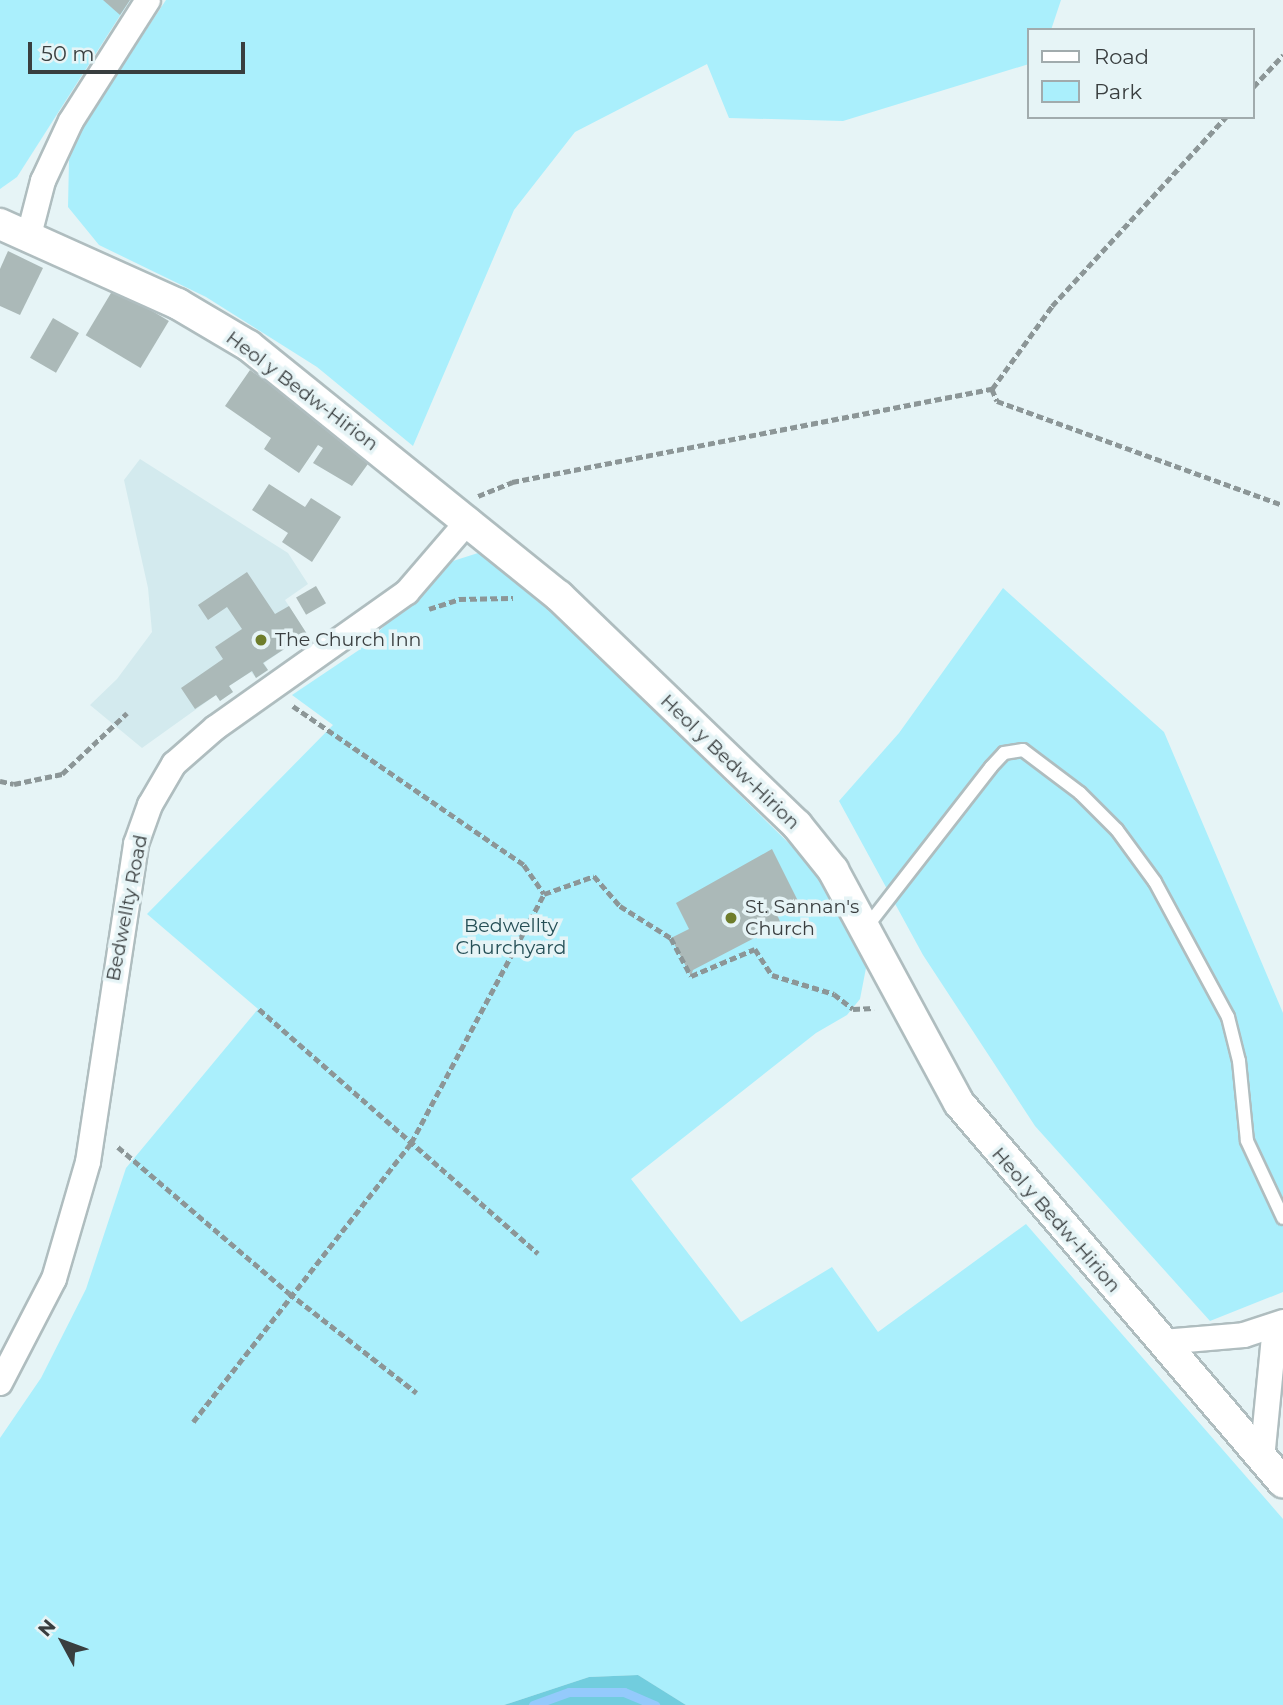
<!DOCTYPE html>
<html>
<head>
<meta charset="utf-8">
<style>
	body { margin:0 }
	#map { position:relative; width:1283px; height:1705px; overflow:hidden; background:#e6f4f6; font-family:Montserrat,sans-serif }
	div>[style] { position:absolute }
	.built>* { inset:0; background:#d3eaee }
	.green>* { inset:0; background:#aaeffc }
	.forest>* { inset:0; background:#71cdde }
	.stream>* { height:9px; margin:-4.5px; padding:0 4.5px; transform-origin:4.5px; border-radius:4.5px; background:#94cafc }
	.building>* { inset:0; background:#abb9b8; transform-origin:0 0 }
	.path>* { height:4.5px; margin-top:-2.25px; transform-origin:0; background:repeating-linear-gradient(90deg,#8c9697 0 7px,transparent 0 10.5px) }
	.roads { filter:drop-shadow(2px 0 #afbdbf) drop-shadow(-2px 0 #afbdbf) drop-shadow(0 2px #afbdbf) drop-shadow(0 -2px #afbdbf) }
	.service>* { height:12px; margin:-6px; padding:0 6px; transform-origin:6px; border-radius:6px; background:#fff }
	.minor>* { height:24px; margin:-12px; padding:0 12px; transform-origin:12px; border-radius:12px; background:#fff }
	.tertiary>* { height:30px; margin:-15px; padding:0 15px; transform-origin:15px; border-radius:15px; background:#fff }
	.dots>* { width:19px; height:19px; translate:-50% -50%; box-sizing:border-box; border:4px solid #e6f4f6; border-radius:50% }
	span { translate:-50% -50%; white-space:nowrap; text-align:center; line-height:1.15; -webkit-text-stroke:7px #e6f4f6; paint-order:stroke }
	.street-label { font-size:19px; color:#393e3f }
	.poi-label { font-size:19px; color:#393e3f }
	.left { translate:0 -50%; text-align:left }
	.park-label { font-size:19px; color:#254f56 }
	.legend { position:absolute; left:1027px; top:28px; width:228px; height:91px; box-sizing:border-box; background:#e6f4f6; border:2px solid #a1abad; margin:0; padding:9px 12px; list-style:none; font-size:21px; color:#393e3f }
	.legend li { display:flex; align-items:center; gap:14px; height:35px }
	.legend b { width:35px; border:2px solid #a1abad }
	.north { position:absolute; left:28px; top:1607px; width:70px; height:70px; -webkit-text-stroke:5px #e6f4f6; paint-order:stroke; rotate:311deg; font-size:19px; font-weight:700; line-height:28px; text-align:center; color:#393e3f }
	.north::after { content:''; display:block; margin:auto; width:24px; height:32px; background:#393e3f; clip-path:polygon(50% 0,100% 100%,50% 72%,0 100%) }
	.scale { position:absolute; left:28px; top:42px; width:217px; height:32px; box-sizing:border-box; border:4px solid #393e3f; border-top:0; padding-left:9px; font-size:21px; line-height:24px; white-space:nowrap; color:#393e3f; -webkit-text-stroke:5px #e6f4f6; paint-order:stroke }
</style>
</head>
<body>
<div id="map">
	<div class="built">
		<div style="clip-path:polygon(140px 459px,288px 553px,308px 584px,285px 600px,307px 634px,264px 663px,268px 670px,256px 678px,251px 672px,229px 686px,233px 692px,220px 701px,216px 695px,142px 748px,90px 705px,117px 679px,152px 632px,148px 588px,124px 480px)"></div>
	</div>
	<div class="green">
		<div style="clip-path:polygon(0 0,130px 0,17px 177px,0 189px)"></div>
		<div style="clip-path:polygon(166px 0,1061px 0,1051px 30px,1029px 30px,1029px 64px,843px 121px,729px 118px,707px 64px,575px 132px,514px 210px,413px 446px,317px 367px,206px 297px,99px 245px,68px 207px,69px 160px,80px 130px)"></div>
		<div style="clip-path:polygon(478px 553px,496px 558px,559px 612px,560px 619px,806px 860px,851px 926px,866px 968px,860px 999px,847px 1015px,816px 1033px,631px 1179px,741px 1322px,832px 1267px,878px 1332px,1026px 1224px,1283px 1519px,1283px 1705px,686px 1705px,638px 1675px,589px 1677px,504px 1705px,0 1705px,0 1438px,41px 1378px,86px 1289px,126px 1168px,258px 1009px,147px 914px,333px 725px,292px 695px,359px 650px,453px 561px)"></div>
		<div style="clip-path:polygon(1003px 588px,1164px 732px,1283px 1013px,1283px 1292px,1210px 1321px,1035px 1126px,923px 955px,839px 801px,899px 733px)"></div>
	</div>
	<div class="forest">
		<div style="clip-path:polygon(638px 1675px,686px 1705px,504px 1705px,589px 1677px)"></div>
	</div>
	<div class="stream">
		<div style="left:533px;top:1705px;width:38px;rotate:-20deg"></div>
		<div style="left:569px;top:1692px;width:55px"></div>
		<div style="left:624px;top:1692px;width:34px;rotate:23deg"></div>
	</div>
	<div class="building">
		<div style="clip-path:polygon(103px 0,130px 0,120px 15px)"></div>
		<div style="clip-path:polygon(8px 251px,43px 268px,20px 315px,0 306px,0 269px)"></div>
		<div style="left:114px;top:288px;width:64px;height:55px;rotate:31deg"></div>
		<div style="left:53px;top:318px;width:30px;height:46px;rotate:30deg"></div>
		<div style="clip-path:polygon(250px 370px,373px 457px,352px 486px,313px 463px,323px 448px,318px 445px,299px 473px,264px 449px,271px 438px,225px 406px)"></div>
		<div style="clip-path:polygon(269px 484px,305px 507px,311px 498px,341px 517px,312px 562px,282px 542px,288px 533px,252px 510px)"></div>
		<div style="clip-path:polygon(247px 572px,275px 614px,289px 606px,307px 634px,263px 663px,268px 670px,256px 678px,252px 671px,229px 686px,233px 692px,220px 701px,216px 695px,195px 709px,181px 688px,223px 659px,215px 647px,242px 629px,227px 607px,208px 620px,198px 605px)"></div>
		<div style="left:316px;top:586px;width:20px;height:23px;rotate:60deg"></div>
		<div style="clip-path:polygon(772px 849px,798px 901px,776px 912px,781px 924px,693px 970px,691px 976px,671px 938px,689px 929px,676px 903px)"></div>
	</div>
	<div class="path">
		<div style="left:1253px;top:87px;width:44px;rotate:-46.8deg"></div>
		<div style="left:992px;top:389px;width:13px;rotate:67deg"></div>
		<div style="left:997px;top:401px;width:304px;rotate:20deg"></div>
		<div style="left:478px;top:496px;width:37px;rotate:-22deg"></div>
		<div style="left:512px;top:482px;width:489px;rotate:-11deg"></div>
		<div style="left:992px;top:389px;width:102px;rotate:-54.1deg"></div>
		<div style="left:1052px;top:306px;width:257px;rotate:-47.4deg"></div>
		<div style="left:429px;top:609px;width:32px;rotate:-18deg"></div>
		<div style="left:459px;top:599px;width:54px;rotate:-1.1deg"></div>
		<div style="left:293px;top:706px;width:280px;rotate:34.5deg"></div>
		<div style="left:524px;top:865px;width:35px;rotate:55deg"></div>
		<div style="left:544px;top:894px;width:53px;rotate:-19.8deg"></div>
		<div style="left:594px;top:876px;width:40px;rotate:49deg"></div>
		<div style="left:620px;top:906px;width:60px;rotate:32.1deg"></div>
		<div style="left:671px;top:938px;width:43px;rotate:62.2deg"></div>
		<div style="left:691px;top:976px;width:69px;rotate:-22.9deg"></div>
		<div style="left:755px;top:949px;width:31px;rotate:57deg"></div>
		<div style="left:772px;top:975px;width:65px;rotate:17deg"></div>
		<div style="left:834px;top:994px;width:24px;rotate:38deg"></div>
		<div style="left:853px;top:1009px;width:21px;rotate:-3deg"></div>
		<div style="left:0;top:781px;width:14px;rotate:12deg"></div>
		<div style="left:14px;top:784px;width:49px;rotate:-11.8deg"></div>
		<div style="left:62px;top:774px;width:89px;rotate:-43.2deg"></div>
		<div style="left:259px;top:1009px;width:371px;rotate:41.2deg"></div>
		<div style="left:118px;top:1147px;width:225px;rotate:40.5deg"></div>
		<div style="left:289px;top:1293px;width:162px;rotate:38deg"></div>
		<div style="left:193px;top:1422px;width:354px;rotate:-52deg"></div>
		<div style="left:411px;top:1143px;width:282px;rotate:-61.9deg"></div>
	</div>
	<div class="roads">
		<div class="service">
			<div style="left:865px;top:929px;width:205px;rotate:-52.1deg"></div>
			<div style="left:991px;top:767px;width:19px;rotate:-47deg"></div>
			<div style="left:1004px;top:753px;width:19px;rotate:-9deg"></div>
			<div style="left:1023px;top:750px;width:71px;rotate:37deg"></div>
			<div style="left:1080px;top:793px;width:52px;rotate:45deg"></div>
			<div style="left:1117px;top:830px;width:64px;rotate:53.8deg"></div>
			<div style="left:1155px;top:882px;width:153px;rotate:61.6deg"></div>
			<div style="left:1228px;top:1017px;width:45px;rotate:76deg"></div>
			<div style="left:1239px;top:1061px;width:80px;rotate:84.3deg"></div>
			<div style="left:1247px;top:1141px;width:85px;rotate:64.9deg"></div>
		</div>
		<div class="minor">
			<div style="left:29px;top:235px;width:56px;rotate:-75.5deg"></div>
			<div style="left:43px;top:181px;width:66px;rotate:-65deg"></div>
			<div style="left:71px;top:121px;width:143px;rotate:-57.5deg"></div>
			<div style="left:1163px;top:1342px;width:81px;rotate:-4.9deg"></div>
			<div style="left:1244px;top:1335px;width:41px;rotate:-18.4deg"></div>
			<div style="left:0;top:1383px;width:117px;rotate:-62.6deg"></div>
			<div style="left:54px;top:1279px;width:122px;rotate:-73.8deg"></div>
			<div style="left:88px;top:1162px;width:322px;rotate:-81.4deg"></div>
			<div style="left:136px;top:844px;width:41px;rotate:-70.3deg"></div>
			<div style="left:150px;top:805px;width:48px;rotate:-59.7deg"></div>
			<div style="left:174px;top:764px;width:55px;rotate:-41.3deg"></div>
			<div style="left:215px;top:728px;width:235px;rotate:-35.3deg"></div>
			<div style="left:407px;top:592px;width:95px;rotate:-49.3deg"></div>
			<div style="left:1262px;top:1459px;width:133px;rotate:-84.4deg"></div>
		</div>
		<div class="tertiary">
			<div style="left:0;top:224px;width:195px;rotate:24.2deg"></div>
			<div style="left:178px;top:304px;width:82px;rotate:30.6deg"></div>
			<div style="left:249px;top:346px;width:398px;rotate:38.9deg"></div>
			<div style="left:559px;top:596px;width:330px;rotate:43.9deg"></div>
			<div style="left:797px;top:825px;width:58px;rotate:51.3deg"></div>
			<div style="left:833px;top:870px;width:265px;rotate:61.6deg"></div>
			<div style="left:959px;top:1103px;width:499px;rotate:49.5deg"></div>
		</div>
	</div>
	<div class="dots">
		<div style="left:261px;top:640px;background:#6e7d2b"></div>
		<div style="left:731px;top:918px;background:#6e7d2b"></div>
	</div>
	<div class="street-label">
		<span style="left:302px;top:391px;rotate:37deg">Heol y Bedw-Hirion</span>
		<span style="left:730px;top:762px;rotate:44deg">Heol y Bedw-Hirion</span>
		<span style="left:127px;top:908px;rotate:-79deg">Bedwellty Road</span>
		<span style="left:1056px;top:1220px;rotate:49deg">Heol y Bedw-Hirion</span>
	</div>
	<div class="poi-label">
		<span class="left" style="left:275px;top:640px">The Church Inn</span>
		<span class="left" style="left:745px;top:918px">St. Sannan's<br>Church</span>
	</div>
	<div class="park-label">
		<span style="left:511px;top:937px">Bedwellty<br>Churchyard</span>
	</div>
	<ul class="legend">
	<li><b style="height:9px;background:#fff"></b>Road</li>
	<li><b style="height:19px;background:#aaeffc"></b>Park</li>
	</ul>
	<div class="north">N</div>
	<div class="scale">50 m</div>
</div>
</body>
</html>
